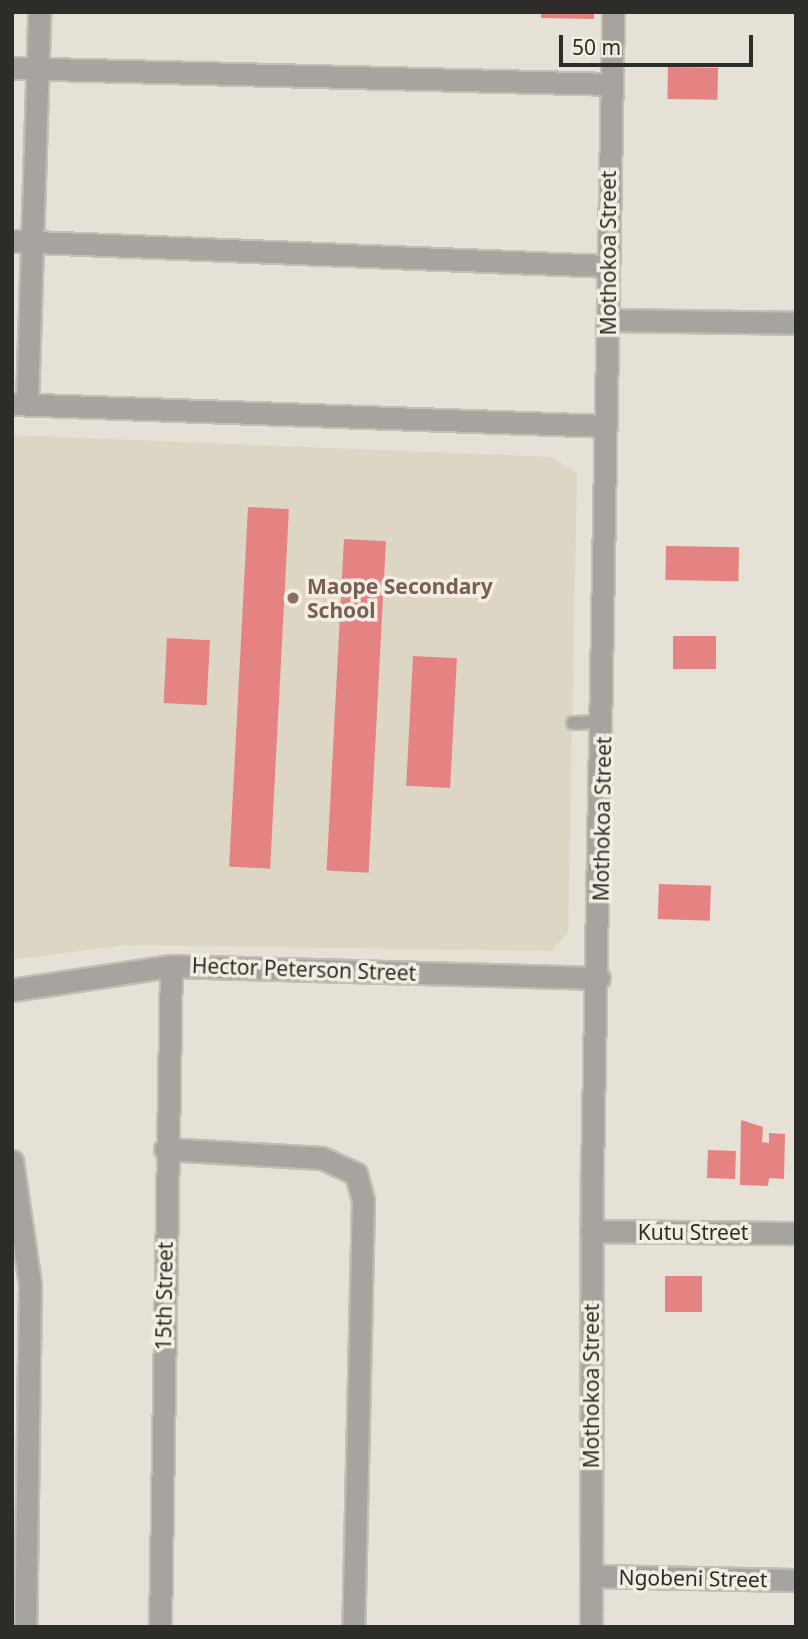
<!DOCTYPE html>
<html>
<head>
<meta charset="utf-8">
<style>
	body { margin:0 }
	#map { position:relative; width:808px; height:1639px; overflow:hidden; background:#e5e1d6; font-family:"Noto Sans",sans-serif }
	div>[style] { position:absolute }
	.built>* { inset:0; background:#ddd6c4 }
	.building>* { inset:0; background:#e58282; transform-origin:0 0 }
	.roads { filter:drop-shadow(2px 0 #c0bdb3) drop-shadow(-2px 0 #c0bdb3) drop-shadow(0 2px #c0bdb3) drop-shadow(0 -2px #c0bdb3) }
	.lane>* { height:12px; margin:-6px; padding:0 6px; transform-origin:6px; border-radius:6px; background:#a7a39f }
	.street>* { height:21px; margin:-10.5px; padding:0 10.5px; transform-origin:10.5px; border-radius:10.5px; background:#a7a39f }
	.dots>* { width:19px; height:19px; translate:-50% -50%; box-sizing:border-box; border:4px solid #f2eee3; border-radius:50% }
	span { translate:-50% -50%; white-space:nowrap; text-align:center; line-height:1.15; -webkit-text-stroke:7px #f2eee3; paint-order:stroke }
	.street-label { font-size:21px; color:#2e2c28 }
	.education-label { font-size:21px; color:#785e54; font-weight:700 }
	.left { translate:0 -50%; text-align:left }
	.frame { position:absolute; inset:0; border:14px solid #2e2c28; pointer-events:none }
	.scale { position:absolute; left:559px; top:35px; width:194px; height:32px; box-sizing:border-box; border:4px solid #2e2c28; border-top:0; padding-left:9px; font-size:21px; line-height:24px; white-space:nowrap; color:#2e2c28; -webkit-text-stroke:5px #f2eee3; paint-order:stroke }
</style>
</head>
<body>
<div id="map">
	<div class="built">
		<div style="clip-path:polygon(12px 435px,551px 457px,577px 473px,568px 933px,551px 951px,125px 945px,12px 960px)"></div>
	</div>
	<div class="building">
		<div style="clip-path:polygon(541px 12px,594px 12px,594px 19px,541px 18px)"></div>
		<div style="left:668px;top:67px;width:50px;height:32px;rotate:1deg"></div>
		<div style="left:248px;top:507px;width:41px;height:360px;rotate:3deg"></div>
		<div style="left:344px;top:539px;width:42px;height:332px;rotate:3deg"></div>
		<div style="left:666px;top:546px;width:73px;height:34px;rotate:1deg"></div>
		<div style="left:673px;top:636px;width:43px;height:33px"></div>
		<div style="left:167px;top:638px;width:43px;height:65px;rotate:3deg"></div>
		<div style="left:413px;top:656px;width:44px;height:130px;rotate:3deg"></div>
		<div style="left:659px;top:884px;width:52px;height:35px;rotate:2deg"></div>
		<div style="clip-path:polygon(741px 1120px,763px 1127px,762px 1142px,769px 1143px,769px 1133px,785px 1134px,784px 1179px,769px 1178px,768px 1186px,740px 1185px)"></div>
		<div style="left:708px;top:1150px;width:28px;height:28px;rotate:2deg"></div>
		<div style="left:665px;top:1276px;width:37px;height:36px"></div>
	</div>
	<div class="roads">
		<div class="lane">
			<div style="left:573px;top:723px;width:30px;rotate:-2deg"></div>
		</div>
		<div class="street">
			<div style="left:12px;top:68px;width:598px;rotate:1.53deg"></div>
			<div style="left:12px;top:241px;width:595px;rotate:2.41deg"></div>
			<div style="left:608px;top:320px;width:188px;rotate:0.9deg"></div>
			<div style="left:12px;top:404px;width:594px;rotate:2.12deg"></div>
			<div style="left:27px;top:404px;width:392px;rotate:-88.2deg"></div>
			<div style="left:12px;top:990px;width:161px;rotate:-8.6deg"></div>
			<div style="left:171px;top:966px;width:428px;rotate:1.6deg"></div>
			<div style="left:165px;top:1149px;width:157px;rotate:3.3deg"></div>
			<div style="left:322px;top:1158px;width:38px;rotate:25deg"></div>
			<div style="left:356px;top:1174px;width:27px;rotate:75deg"></div>
			<div style="left:363px;top:1200px;width:427px;rotate:91.3deg"></div>
			<div style="left:12px;top:1161px;width:125px;rotate:81.7deg"></div>
			<div style="left:30px;top:1285px;width:342px;rotate:90.8deg"></div>
			<div style="left:591px;top:1231px;width:205px;rotate:0.6deg"></div>
			<div style="left:591px;top:1576px;width:205px;rotate:1.1deg"></div>
			<div style="left:160px;top:1627px;width:661px;rotate:-89.05deg"></div>
			<div style="left:591px;top:1627px;width:453px;rotate:-89.9deg"></div>
			<div style="left:592px;top:1174px;width:1162px;rotate:-88.96deg"></div>
		</div>
	</div>
	<div class="dots">
		<div style="left:293px;top:598px;background:#8d6e63"></div>
	</div>
	<div class="street-label">
		<span style="left:608px;top:253px;rotate:-90deg">Mothokoa Street</span>
		<span style="left:602px;top:819px;rotate:-89deg">Mothokoa Street</span>
		<span style="left:304px;top:969px;rotate:2deg">Hector Peterson Street</span>
		<span style="left:693px;top:1232px">Kutu Street</span>
		<span style="left:164px;top:1296px;rotate:-89deg">15th Street</span>
		<span style="left:591px;top:1386px;rotate:-90deg">Mothokoa Street</span>
		<span style="left:693px;top:1578px;rotate:1deg">Ngobeni Street</span>
	</div>
	<div class="education-label">
		<span class="left" style="left:307px;top:598px">Maope Secondary<br>School</span>
	</div>
	<div class="frame"></div>
	<div class="scale">50 m</div>
</div>
</body>
</html>
